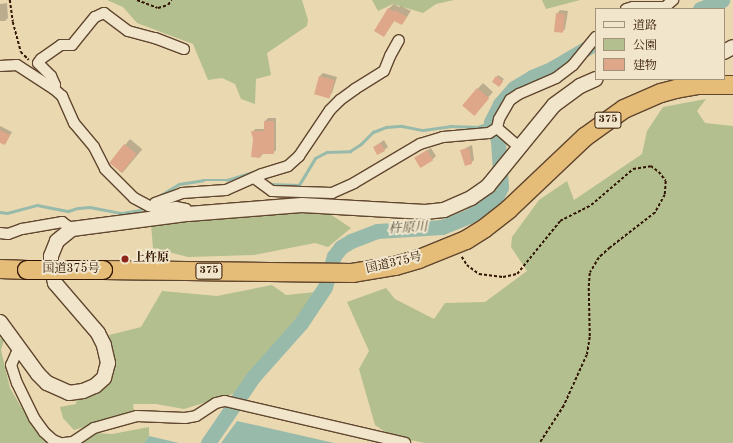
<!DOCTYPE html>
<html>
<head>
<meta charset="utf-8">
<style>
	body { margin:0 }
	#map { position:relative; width:733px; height:443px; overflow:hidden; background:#ead8b1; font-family:"Old Standard TT","Noto Serif JP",serif }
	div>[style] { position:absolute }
	.green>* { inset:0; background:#b3bf8e }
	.water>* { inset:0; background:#98baaa }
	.shadow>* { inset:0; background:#0003; transform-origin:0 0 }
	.stream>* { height:2.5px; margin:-1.25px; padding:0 1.25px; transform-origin:1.25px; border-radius:1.25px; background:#98baaa }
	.river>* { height:15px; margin:-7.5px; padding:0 7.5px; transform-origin:7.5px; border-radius:7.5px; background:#98baaa }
	.building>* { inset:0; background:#dfa78a; transform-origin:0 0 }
	.path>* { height:1.5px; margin-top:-0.75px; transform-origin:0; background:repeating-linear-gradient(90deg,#321502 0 3px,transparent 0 5px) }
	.roads { filter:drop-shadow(1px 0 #60462e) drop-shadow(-1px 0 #60462e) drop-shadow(0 1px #60462e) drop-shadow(0 -1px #60462e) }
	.street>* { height:10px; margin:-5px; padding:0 5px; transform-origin:5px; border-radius:5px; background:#f1e6cc }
	.secondary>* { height:14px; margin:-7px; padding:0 7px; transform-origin:7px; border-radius:7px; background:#f1e6cc }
	.highway>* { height:18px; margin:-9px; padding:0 9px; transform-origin:9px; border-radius:9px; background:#e5bc78 }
	.bridges { filter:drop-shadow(1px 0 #321502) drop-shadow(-1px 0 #321502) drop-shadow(0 1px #321502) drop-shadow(0 -1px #321502) }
	.highway-bridge>* { height:18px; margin:-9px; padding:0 9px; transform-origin:9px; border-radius:9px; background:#e5bc78 }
	.dots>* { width:11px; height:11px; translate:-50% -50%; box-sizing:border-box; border:2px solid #f1e6cc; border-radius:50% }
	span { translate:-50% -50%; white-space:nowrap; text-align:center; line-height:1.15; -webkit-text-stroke:4px #f1e6cc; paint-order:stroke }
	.shield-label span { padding:1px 3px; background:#f1e6cc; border:1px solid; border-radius:3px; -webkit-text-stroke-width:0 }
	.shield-label { font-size:11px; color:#321502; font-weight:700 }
	.poi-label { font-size:12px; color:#321502; font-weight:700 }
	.left { translate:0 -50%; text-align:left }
	.street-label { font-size:12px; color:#321502 }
	.water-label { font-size:13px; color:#564f3d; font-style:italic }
	.legend { position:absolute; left:595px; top:8px; width:130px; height:72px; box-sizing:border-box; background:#f1e6cc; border:1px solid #a5927b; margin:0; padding:5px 7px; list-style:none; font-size:12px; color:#321502 }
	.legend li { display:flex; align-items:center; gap:8px; height:20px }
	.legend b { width:20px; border:1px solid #a5927b }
</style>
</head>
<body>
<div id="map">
	<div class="green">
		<div style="clip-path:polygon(107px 0,302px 0,308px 20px,307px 26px,267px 53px,271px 75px,256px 79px,255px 104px,241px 99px,235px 84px,222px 78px,208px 80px,193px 44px,137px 23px,123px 7px)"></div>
		<div style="clip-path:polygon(372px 0,454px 0,436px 4px,423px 13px,393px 4px,378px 11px)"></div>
		<div style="clip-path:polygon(542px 0,580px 0,546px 9px)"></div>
		<div style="clip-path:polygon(706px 99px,697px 111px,705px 123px,733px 126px,733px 443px,425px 443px,391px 436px,375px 425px,359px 369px,369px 351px,347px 302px,386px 288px,395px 299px,434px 319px,445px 303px,485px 302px,527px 271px,511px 247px,512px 237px,539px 200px,567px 181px,574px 200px,642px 154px,647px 131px,663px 107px)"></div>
		<div style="clip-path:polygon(324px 210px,351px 228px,328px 247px,315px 243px,254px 255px,188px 257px,153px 248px,151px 224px)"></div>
		<div style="clip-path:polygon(272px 285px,286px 295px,316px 292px,294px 322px,236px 393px,184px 409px,156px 404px,133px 404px,134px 412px,74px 430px,63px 418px,60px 407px,76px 404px,77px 396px,102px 386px,114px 368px,114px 352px,109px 335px,141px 327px,162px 291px,217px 296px)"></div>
		<div style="clip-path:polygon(0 338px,4px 340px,1px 350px,10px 388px,27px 417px,50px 443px,0 443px)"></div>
		<div style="clip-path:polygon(149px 427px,149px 436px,144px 443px,82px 443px,96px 433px,112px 434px)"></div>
	</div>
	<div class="water">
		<div style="clip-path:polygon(237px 421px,334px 443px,221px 443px)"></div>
		<div style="clip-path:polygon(149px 436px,179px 443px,144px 443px)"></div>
	</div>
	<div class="shadow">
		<div style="clip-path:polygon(7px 3px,8px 18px,5px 21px,0 21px,0 4px)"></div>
		<div style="clip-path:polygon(394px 4px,399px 7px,401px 6px,411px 11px,402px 24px,395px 20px,384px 35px,388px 9px)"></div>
		<div style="clip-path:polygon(560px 10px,568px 11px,565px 29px,562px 32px,555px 31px,557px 14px)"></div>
		<div style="clip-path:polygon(323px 73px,337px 77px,332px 93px,329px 96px,320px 76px)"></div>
		<div style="clip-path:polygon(498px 75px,504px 79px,500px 84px,497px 77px)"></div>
		<div style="clip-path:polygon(483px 83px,493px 92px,478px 109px,463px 105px)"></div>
		<div style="clip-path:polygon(268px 118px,276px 118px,276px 150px,273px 153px,263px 154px,260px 157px,253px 132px,255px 129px,265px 129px,265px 121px)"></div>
		<div style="clip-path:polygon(0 126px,12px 132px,5px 144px,0 142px)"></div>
		<div style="left:130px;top:139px;width:16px;height:31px;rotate:40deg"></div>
		<div style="clip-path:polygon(384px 140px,388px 147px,384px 150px,374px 147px)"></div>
		<div style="clip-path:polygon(472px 145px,474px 160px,471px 163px,462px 150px)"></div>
		<div style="clip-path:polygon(431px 148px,436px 156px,433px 159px,415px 158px)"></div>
	</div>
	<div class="stream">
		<div style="left:268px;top:184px;width:31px;rotate:2deg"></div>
		<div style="left:299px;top:185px;width:31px;rotate:-59deg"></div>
		<div style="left:315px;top:158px;width:13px;rotate:-27deg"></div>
		<div style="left:327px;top:152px;width:23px;rotate:-2deg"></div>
		<div style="left:350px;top:151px;width:13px;rotate:-32deg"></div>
		<div style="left:361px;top:144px;width:17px;rotate:-45deg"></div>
		<div style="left:373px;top:132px;width:14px;rotate:-21deg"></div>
		<div style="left:386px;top:127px;width:16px;rotate:-4deg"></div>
		<div style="left:402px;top:126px;width:21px;rotate:11deg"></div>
		<div style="left:423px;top:130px;width:27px;rotate:-8deg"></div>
		<div style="left:450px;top:126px;width:28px;rotate:2deg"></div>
		<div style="left:478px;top:127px;width:14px;rotate:-21deg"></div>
		<div style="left:149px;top:202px;width:35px;rotate:-31deg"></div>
		<div style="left:179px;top:184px;width:24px;rotate:-9deg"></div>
		<div style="left:203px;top:180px;width:24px"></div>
		<div style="left:227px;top:180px;width:27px;rotate:-17deg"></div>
		<div style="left:253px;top:172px;width:4px;rotate:34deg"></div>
		<div style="left:0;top:212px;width:7px;rotate:8deg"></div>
		<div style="left:7px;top:213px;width:31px;rotate:-15deg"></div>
		<div style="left:37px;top:205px;width:32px;rotate:11deg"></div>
		<div style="left:68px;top:211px;width:10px;rotate:-17deg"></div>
		<div style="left:78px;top:208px;width:12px;rotate:-5deg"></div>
		<div style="left:90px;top:207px;width:33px;rotate:11deg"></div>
		<div style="left:122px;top:213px;width:18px;rotate:-9deg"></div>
		<div style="left:140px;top:210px;width:5px;rotate:-37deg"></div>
	</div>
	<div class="river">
		<div style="left:700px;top:9px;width:24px;rotate:-22deg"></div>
		<div style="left:208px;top:443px;width:80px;rotate:-55.7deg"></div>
		<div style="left:253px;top:377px;width:72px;rotate:-48.4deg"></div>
		<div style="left:301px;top:323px;width:43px;rotate:-56.3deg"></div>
		<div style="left:325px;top:287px;width:32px;rotate:-74deg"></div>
		<div style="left:334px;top:256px;width:11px;rotate:-52deg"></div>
		<div style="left:341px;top:247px;width:12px;rotate:-31deg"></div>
		<div style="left:351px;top:241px;width:28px;rotate:-21deg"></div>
		<div style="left:377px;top:231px;width:65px;rotate:-3.5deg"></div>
		<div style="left:442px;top:227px;width:31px;rotate:-22deg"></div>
		<div style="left:471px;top:215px;width:29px;rotate:-34deg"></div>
		<div style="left:495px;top:199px;width:13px;rotate:-63deg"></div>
		<div style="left:501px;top:187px;width:47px;rotate:-93.7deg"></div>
		<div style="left:498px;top:140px;width:19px;rotate:-111deg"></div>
		<div style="left:491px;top:122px;width:20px;rotate:-63deg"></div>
		<div style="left:500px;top:104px;width:21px;rotate:-49deg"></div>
		<div style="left:514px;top:88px;width:21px;rotate:-31deg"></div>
		<div style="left:532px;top:77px;width:21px;rotate:-23deg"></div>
		<div style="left:551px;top:69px;width:48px;rotate:-30.3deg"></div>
	</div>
	<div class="building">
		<div style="clip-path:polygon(388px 8px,394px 12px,395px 10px,407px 17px,402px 25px,394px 21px,384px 37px,374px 31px)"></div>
		<div style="left:556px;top:13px;width:9px;height:19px;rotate:6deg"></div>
		<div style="left:319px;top:76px;width:16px;height:19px;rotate:15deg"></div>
		<div style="left:496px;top:76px;width:9px;height:7px;rotate:36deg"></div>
		<div style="left:477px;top:88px;width:16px;height:23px;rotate:40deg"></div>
		<div style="clip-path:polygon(264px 121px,274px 121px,274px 154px,261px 154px,260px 158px,251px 157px,253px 139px,251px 131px,264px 131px)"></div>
		<div style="clip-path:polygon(0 130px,10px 135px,5px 145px,0 143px)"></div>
		<div style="left:381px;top:143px;width:9px;height:9px;rotate:63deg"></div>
		<div style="left:124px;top:144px;width:16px;height:24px;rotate:38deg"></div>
		<div style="clip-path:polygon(469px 148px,472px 164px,465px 166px,460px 150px)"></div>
		<div style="left:427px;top:150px;width:12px;height:15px;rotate:59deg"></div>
	</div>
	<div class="path">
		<div style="left:10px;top:0;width:22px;rotate:82deg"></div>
		<div style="left:13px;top:22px;width:31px;rotate:75deg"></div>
		<div style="left:21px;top:52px;width:11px;rotate:45deg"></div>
		<div style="left:137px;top:0;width:22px;rotate:21deg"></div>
		<div style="left:158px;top:8px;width:10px;rotate:-17deg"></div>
		<div style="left:168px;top:5px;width:6px;rotate:-59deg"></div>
		<div style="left:462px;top:257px;width:9px;rotate:58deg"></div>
		<div style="left:467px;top:265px;width:15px;rotate:37deg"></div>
		<div style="left:479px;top:274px;width:24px;rotate:7deg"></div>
		<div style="left:503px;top:277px;width:14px;rotate:-12deg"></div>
		<div style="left:517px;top:274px;width:68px;rotate:-50.9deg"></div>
		<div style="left:560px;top:221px;width:35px;rotate:-27deg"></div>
		<div style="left:591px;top:205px;width:55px;rotate:-40.6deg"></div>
		<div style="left:633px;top:169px;width:18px;rotate:-9deg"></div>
		<div style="left:651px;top:166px;width:10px;rotate:37deg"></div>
		<div style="left:659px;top:172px;width:11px;rotate:52deg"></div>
		<div style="left:666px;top:181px;width:14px;rotate:94deg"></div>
		<div style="left:665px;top:195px;width:21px;rotate:119deg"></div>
		<div style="left:655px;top:213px;width:57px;rotate:142.1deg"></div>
		<div style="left:610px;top:248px;width:15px;rotate:138deg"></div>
		<div style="left:599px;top:258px;width:17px;rotate:121deg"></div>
		<div style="left:590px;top:273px;width:15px;rotate:94deg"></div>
		<div style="left:589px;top:288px;width:49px;rotate:88.8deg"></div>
		<div style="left:590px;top:337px;width:18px;rotate:99deg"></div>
		<div style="left:587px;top:355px;width:56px;rotate:114.3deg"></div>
		<div style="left:564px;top:406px;width:44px;rotate:123deg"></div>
	</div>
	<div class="roads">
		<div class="street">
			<div style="left:626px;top:9px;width:7px;rotate:-16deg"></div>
			<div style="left:633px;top:7px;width:32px"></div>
			<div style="left:665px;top:7px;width:11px;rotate:-41deg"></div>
			<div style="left:0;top:66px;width:17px;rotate:-3deg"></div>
			<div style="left:17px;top:65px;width:44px;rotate:33deg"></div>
			<div style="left:54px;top:89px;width:11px;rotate:41deg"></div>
			<div style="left:62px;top:96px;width:30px;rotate:66deg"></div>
			<div style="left:74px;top:123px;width:31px;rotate:50deg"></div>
			<div style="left:94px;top:147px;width:25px;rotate:63deg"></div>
			<div style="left:105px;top:169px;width:41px;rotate:45deg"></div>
			<div style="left:134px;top:198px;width:17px;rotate:28deg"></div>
			<div style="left:149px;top:206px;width:10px;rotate:17deg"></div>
			<div style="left:159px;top:209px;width:17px;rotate:-7deg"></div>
			<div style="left:176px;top:207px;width:10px;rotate:11deg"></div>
			<div style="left:186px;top:209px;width:5px;rotate:68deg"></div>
			<div style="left:54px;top:89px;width:4px;rotate:-76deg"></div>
			<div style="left:55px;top:85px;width:10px;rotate:-114deg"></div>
			<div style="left:51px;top:76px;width:18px;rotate:-135deg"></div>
			<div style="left:38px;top:63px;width:5px;rotate:-53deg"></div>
			<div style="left:41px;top:59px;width:24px;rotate:-35deg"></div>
			<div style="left:61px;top:45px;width:11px"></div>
			<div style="left:72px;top:45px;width:36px;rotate:-51deg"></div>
			<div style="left:95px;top:17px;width:10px;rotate:-24deg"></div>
			<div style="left:104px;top:13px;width:30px;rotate:37deg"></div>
			<div style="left:128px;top:31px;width:28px;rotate:15deg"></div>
			<div style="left:155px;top:38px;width:31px;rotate:21deg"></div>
			<div style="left:519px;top:147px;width:29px;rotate:-139deg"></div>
			<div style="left:497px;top:128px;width:9px;rotate:-77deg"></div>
			<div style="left:499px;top:119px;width:22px;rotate:-60deg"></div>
			<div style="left:510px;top:100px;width:11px;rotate:-34deg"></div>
			<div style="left:519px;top:94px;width:40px;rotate:-23.4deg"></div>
			<div style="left:556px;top:78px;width:21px;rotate:-37deg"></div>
			<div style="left:573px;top:65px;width:36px;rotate:-51deg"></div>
			<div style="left:254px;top:178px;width:22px;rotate:36deg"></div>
			<div style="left:272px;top:191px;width:60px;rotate:1.9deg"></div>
			<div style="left:332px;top:193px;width:24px;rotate:-24deg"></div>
			<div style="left:354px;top:183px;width:77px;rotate:-30.6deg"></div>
			<div style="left:420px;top:144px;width:24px;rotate:-17deg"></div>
			<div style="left:443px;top:137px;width:46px;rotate:-5deg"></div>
			<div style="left:489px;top:133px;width:9px;rotate:-32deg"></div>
			<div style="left:153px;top:207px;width:4px;rotate:-63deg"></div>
			<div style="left:155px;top:203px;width:29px;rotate:-20deg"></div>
			<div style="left:182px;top:193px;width:44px;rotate:-3.9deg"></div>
			<div style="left:226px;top:190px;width:39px;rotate:-24deg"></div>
			<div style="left:262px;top:174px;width:27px;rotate:-17deg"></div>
			<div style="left:288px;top:166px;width:15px;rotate:-42deg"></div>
			<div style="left:299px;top:156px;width:55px;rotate:-56deg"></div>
			<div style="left:330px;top:110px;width:14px;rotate:-45deg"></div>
			<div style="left:340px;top:100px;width:19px;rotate:-36deg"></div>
			<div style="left:355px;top:89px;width:34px;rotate:-32deg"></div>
			<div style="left:384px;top:71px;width:16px;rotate:-68deg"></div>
			<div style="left:390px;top:56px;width:18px;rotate:-61deg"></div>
			<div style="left:0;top:233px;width:8px;rotate:7deg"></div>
			<div style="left:8px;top:234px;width:15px;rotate:-20deg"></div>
			<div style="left:22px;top:229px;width:41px;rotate:-9.9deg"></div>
			<div style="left:62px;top:222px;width:12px;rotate:35deg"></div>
			<div style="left:21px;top:350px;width:6px;rotate:141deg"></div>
			<div style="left:16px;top:354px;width:12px;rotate:114deg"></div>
			<div style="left:11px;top:365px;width:19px;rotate:72deg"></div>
			<div style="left:17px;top:383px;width:39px;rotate:64deg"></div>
			<div style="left:34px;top:418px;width:17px;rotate:54deg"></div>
			<div style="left:44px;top:432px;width:12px;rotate:42deg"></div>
			<div style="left:53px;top:440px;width:8px;rotate:23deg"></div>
			<div style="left:64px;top:443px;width:9px;rotate:-6deg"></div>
			<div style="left:73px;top:442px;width:25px;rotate:-34deg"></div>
			<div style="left:94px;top:428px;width:45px;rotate:-15.6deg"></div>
			<div style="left:137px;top:416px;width:48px;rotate:2.4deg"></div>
			<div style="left:185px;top:418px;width:11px;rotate:-10deg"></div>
			<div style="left:196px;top:416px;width:24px;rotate:-33deg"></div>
			<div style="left:216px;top:403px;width:9px;rotate:-13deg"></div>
			<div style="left:225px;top:401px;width:185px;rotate:13.1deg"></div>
		</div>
		<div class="secondary">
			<div style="left:724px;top:52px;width:10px;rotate:-29deg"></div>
			<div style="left:0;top:322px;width:64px;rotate:53.8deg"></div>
			<div style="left:38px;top:374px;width:13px;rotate:45deg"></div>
			<div style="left:47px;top:383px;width:24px;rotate:24deg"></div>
			<div style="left:69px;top:393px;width:14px;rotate:-8deg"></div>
			<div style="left:83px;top:391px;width:13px;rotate:-23deg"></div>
			<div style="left:95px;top:386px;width:12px;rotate:-42deg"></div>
			<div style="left:104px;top:378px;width:8px;rotate:-76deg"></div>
			<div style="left:106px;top:370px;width:7px;rotate:-74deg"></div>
			<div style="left:108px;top:363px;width:18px;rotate:-103deg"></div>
			<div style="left:104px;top:345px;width:13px;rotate:-117deg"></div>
			<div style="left:98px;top:333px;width:66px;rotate:-130.7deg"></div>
			<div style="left:55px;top:283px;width:17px;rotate:-103deg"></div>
			<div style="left:51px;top:266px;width:10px;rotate:-90deg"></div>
			<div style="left:51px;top:256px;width:16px;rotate:-68deg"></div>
			<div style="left:57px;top:241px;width:19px;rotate:-39deg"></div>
			<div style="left:72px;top:229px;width:117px;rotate:-7.4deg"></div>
			<div style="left:188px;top:214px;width:114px;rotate:-4.5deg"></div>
			<div style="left:302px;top:205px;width:123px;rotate:3.3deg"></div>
			<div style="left:425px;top:212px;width:19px;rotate:-6deg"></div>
			<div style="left:444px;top:210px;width:30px;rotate:-24deg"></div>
			<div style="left:471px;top:198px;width:21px;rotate:-35deg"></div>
			<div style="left:488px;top:186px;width:104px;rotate:-50.8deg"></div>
			<div style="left:554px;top:105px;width:32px;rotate:-36deg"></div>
			<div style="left:580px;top:86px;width:17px;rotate:-24deg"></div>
		</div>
		<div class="highway">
			<div style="left:0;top:269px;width:27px;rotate:2deg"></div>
			<div style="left:103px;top:270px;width:249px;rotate:0.7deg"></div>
			<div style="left:352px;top:273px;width:44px;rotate:-9.2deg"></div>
			<div style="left:395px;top:266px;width:25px;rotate:-16deg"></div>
			<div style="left:419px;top:259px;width:51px;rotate:-22deg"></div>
			<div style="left:466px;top:240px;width:22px;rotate:-32deg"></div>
			<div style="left:485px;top:228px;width:31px;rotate:-38deg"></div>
			<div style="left:509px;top:209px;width:105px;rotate:-43.5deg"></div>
			<div style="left:585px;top:137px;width:48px;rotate:-35.7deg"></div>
			<div style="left:624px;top:109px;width:40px;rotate:-23.4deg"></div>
			<div style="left:661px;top:93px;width:16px;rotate:-15deg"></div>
			<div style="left:676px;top:89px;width:23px;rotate:-10deg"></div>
			<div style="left:699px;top:85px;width:34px"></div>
		</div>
	</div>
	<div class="bridges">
		<div class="highway-bridge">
			<div style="left:27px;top:270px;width:76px"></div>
		</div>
	</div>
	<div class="dots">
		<div style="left:125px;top:259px;background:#8f2418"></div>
	</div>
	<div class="shield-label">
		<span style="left:608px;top:120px">375</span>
		<span style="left:209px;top:271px">375</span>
	</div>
	<div class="poi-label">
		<span class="left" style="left:133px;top:259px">上杵原</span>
	</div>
	<div class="street-label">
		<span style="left:394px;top:264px;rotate:-13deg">国道375号</span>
		<span style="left:71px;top:270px">国道375号</span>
	</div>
	<div class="water-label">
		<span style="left:408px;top:229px;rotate:-3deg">杵原川</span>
	</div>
	<ul class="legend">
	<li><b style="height:5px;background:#f1e6cc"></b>道路</li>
	<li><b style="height:11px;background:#b3bf8e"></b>公園</li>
	<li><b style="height:11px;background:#dfa78a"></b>建物</li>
	</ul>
</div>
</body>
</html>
